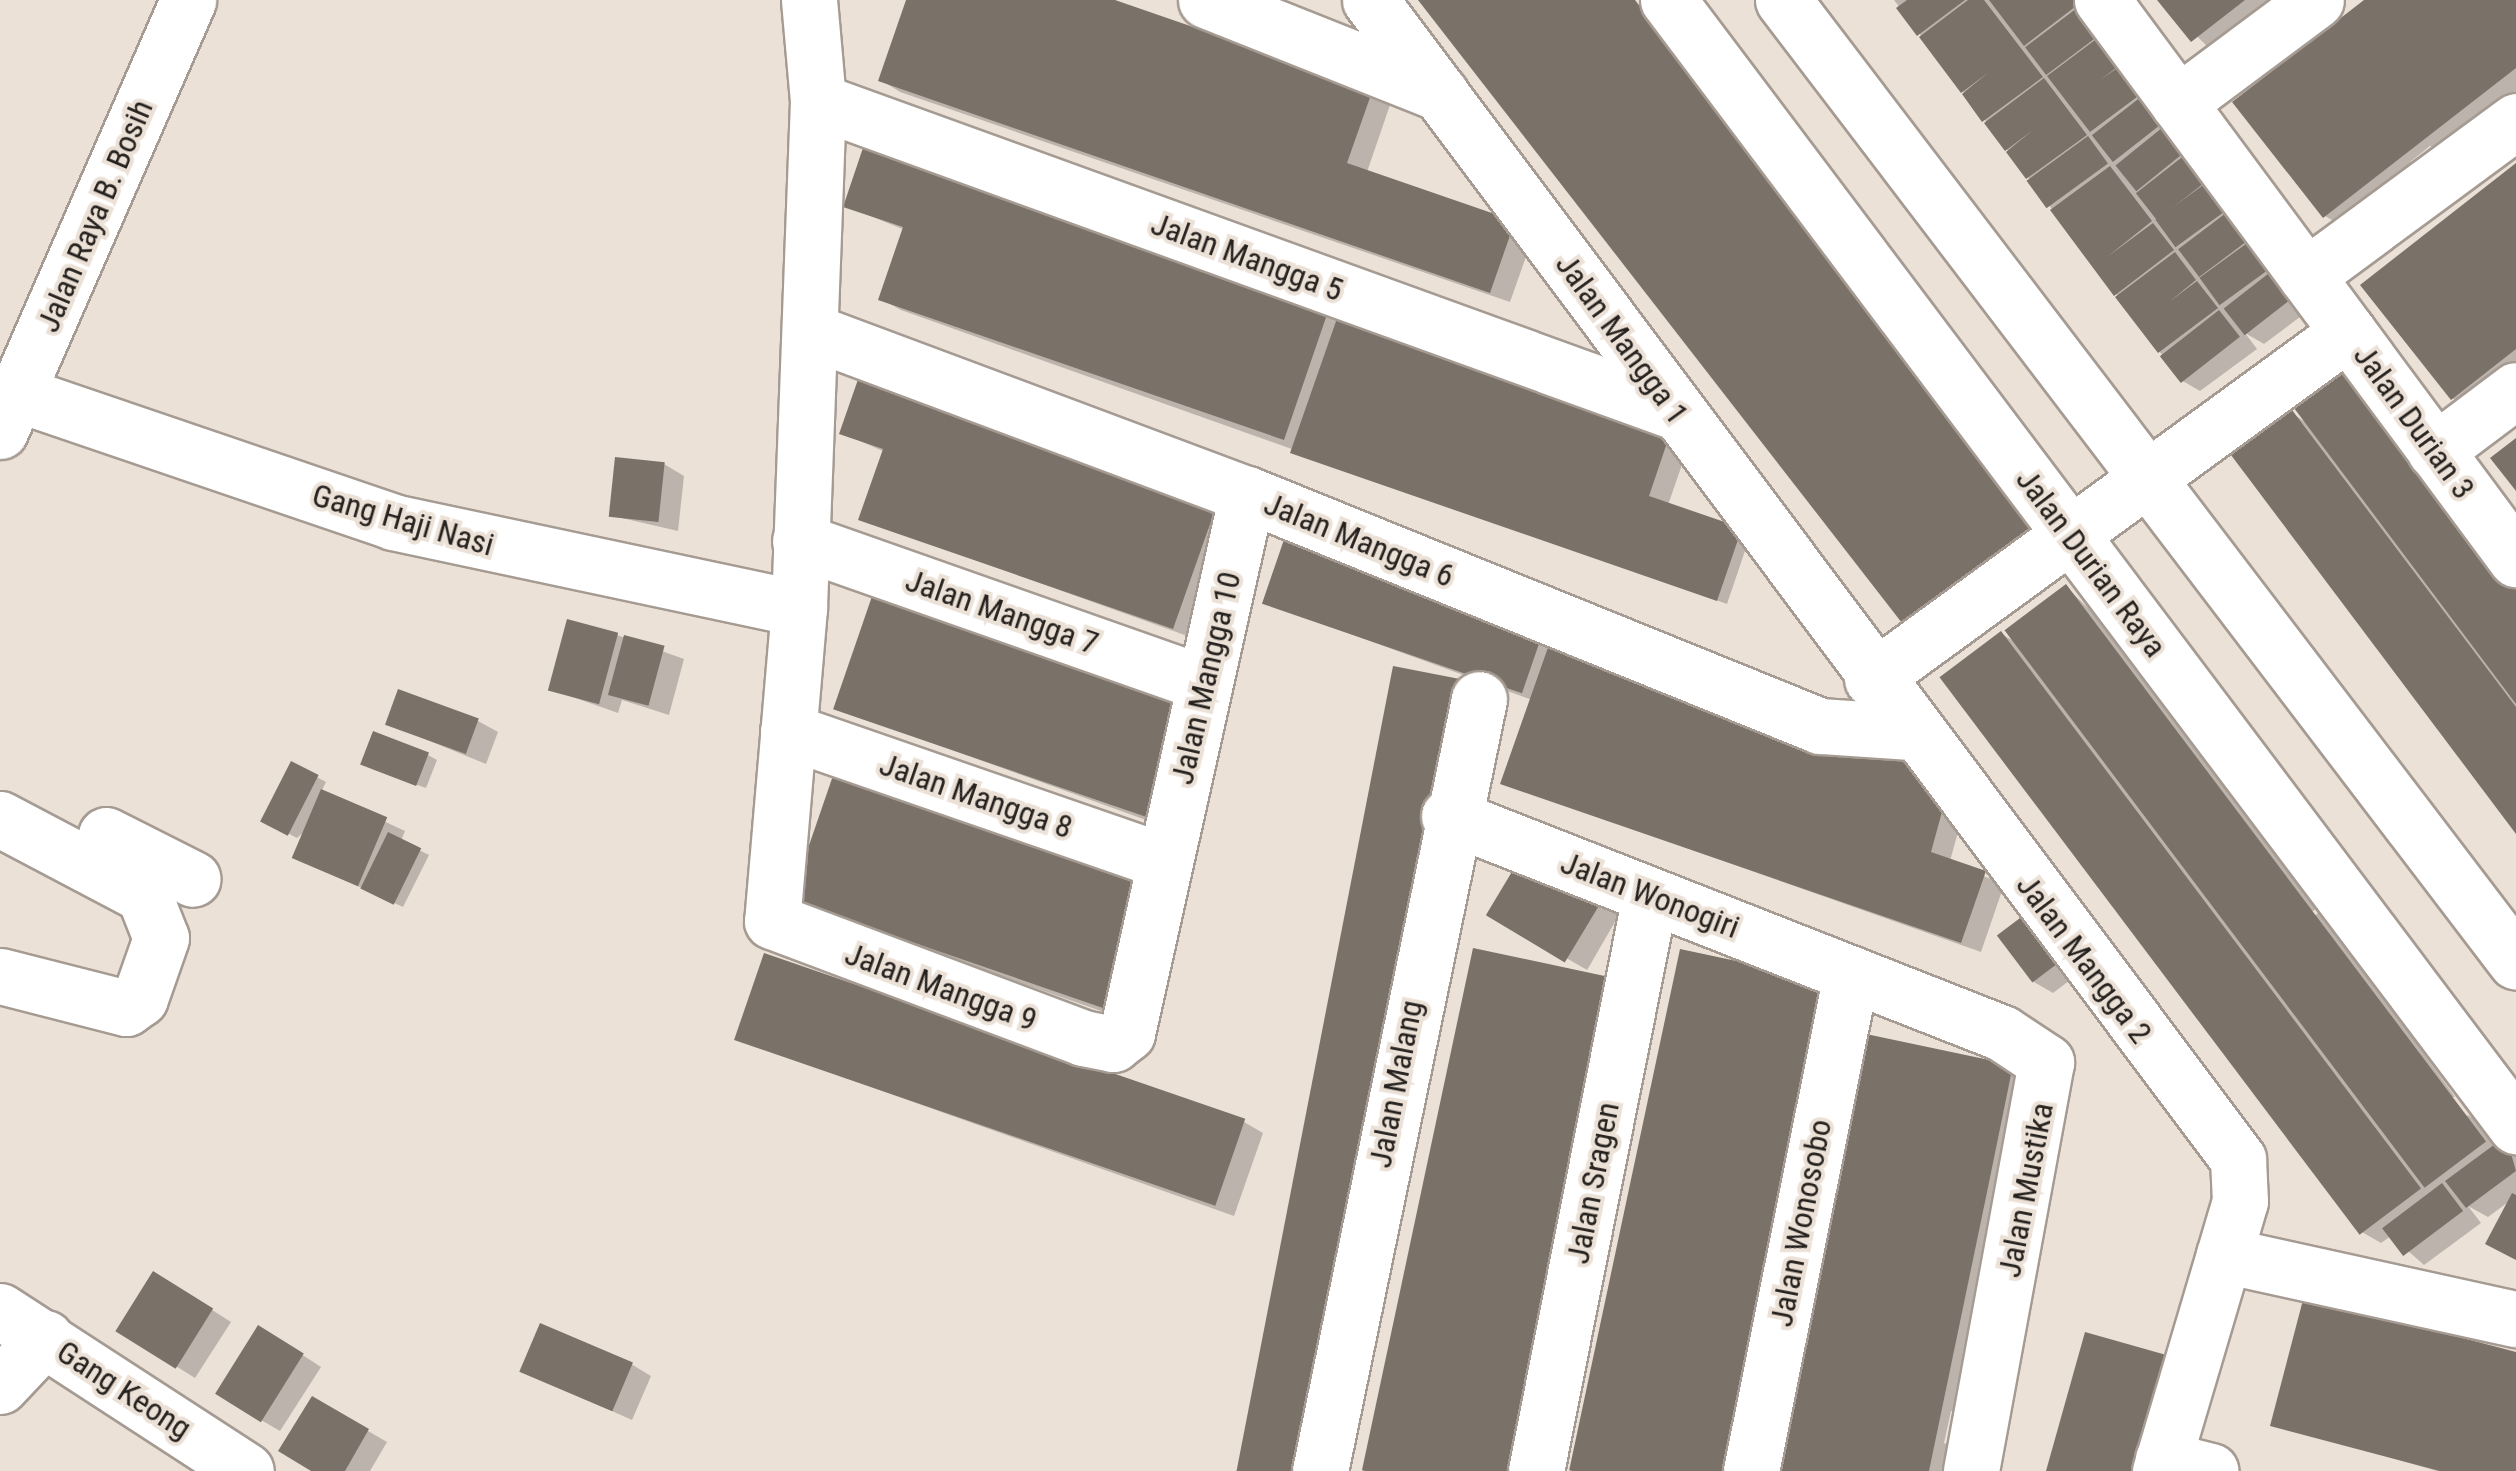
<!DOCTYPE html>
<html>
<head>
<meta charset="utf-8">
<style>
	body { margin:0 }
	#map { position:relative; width:2516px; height:1471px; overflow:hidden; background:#ece1d7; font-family:"Roboto Condensed",sans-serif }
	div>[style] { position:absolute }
	.shadow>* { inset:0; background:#0003; transform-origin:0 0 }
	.building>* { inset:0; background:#7a7168; transform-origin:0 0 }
	.roads { filter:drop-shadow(2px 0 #a59b92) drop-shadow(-2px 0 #a59b92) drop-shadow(0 2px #a59b92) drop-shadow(0 -2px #a59b92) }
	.minor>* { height:55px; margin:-27.5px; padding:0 27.5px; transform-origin:27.5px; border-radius:27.5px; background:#fff }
	.major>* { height:55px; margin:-27.5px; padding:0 27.5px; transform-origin:27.5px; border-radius:27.5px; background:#fff }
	span { translate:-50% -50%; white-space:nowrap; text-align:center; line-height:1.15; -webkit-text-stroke:8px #ece1d7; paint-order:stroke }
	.street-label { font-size:32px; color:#25211e }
</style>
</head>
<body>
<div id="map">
	<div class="shadow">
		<div style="clip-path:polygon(909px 0,1109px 0,1391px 102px,1367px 172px,1534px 234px,1510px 302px,900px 92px,881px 80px)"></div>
		<div style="clip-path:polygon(1894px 0,2093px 0,2321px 301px,2264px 344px,2245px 333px,2257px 349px,2200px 391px,2181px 380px)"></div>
		<div style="clip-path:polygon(2160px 0,2278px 0,2212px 51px)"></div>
		<div style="clip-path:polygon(2369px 0,2516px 0,2516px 93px,2441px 152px,2430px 146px,2410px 162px,2417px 171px,2344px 227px,2325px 216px)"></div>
		<div style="clip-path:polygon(870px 136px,1692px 436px,1668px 505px,1750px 536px,1727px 604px,901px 310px,881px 299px,905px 230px,846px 206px)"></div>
		<div style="clip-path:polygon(2516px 167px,2516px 375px,2472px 409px,2452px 398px)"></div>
		<div style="clip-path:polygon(2292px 413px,2516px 565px,2516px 830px)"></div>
		<div style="clip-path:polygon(842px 433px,1240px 506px,1193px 638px,861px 519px,885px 452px)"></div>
		<div style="clip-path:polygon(664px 464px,684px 476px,678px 531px,613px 516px)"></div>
		<div style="clip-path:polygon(1289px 531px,1966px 803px,1950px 861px,2004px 885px,1981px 952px,1503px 783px,1532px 700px,1265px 603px)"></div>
		<div style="clip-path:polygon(evenodd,2066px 587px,2104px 623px,2318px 907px,2257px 957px,2321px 911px,2468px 1115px,2516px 1145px,2516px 1258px,2511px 1200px,2488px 1217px,2468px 1206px,2481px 1223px,2424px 1265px,2391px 1236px,2381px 1243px,2362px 1232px,2001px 634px,2018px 643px,2066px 587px,2448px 1097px,2455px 1097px,2468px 1115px,2464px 1118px,2448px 1097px)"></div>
		<div style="clip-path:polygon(617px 635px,684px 659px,669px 715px,622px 700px,618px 713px,550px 689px)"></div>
		<div style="clip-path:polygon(1194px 684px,1168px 828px,836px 708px)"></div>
		<div style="clip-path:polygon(478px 721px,498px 732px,486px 764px,388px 724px)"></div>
		<div style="clip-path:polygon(428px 755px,437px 760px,426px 788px,372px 769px)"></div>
		<div style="clip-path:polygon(292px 764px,326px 782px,321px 792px,405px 831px,401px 841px,429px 855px,403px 907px,294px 857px,305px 831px,297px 838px,262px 820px)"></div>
		<div style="left:1526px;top:854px;width:111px;height:70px;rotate:30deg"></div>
		<div style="clip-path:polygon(1171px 887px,1124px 1019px,812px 910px)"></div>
		<div style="clip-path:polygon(2032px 912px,2086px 968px,2053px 993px,2034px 982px)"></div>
		<div style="clip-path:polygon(1868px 1037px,2021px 1073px,1962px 1413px,1951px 1411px,1944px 1443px,1955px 1449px,1950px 1471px,1778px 1471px)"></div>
		<div style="clip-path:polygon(736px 1039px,1244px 1122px,1263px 1133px,1234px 1216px)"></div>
		<div style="clip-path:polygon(173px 1285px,231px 1322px,195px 1378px,118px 1330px)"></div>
		<div style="clip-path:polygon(278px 1339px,321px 1367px,280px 1431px,261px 1420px)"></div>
		<div style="clip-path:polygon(2516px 1355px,2516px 1471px,2437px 1471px,2273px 1424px)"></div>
		<div style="clip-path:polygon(631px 1364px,651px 1376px,632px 1420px,522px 1371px)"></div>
		<div style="clip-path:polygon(313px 1399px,387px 1442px,370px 1471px,316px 1471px)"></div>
	</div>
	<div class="building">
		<div style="clip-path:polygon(906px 0,1115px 0,1373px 89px,1347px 163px,1515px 221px,1490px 293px,878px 81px)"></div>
		<div style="clip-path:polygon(1418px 0,1635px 0,2045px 527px,1909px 632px)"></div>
		<div style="clip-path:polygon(1907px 0,1965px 0,1917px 36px,1896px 8px)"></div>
		<div style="clip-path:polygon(1968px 0,1984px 0,2043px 77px,1982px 122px,1962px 94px,1989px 72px,1961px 93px,1919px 37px)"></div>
		<div style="clip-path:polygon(1989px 0,2084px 0,2024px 46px)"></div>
		<div style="clip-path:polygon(2157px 0,2245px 0,2191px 42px)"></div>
		<div style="clip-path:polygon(2364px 0,2516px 0,2516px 68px,2323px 218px,2232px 102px)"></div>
		<div style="left:2085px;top:2px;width:35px;height:75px;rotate:53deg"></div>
		<div style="clip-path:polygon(2107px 31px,2128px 59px,2100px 80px,2129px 60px,2149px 88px,2090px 132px,2047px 76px)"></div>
		<div style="clip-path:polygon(2044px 78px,2087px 135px,2026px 179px,2006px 152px,2033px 130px,2005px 151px,1984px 123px)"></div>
		<div style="left:2151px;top:89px;width:34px;height:75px;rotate:52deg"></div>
		<div style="left:2173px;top:119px;width:33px;height:74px;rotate:51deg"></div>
		<div style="clip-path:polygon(868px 133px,1334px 294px,1284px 440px,878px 300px,903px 227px,843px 207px)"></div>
		<div style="left:2088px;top:136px;width:34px;height:76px;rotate:54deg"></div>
		<div style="left:2195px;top:147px;width:34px;height:75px;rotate:52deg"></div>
		<div style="clip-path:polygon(2516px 163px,2516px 349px,2451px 400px,2360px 285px)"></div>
		<div style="clip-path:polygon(2110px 166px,2152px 221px,2107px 257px,2153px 223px,2174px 250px,2114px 296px,2050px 210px)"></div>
		<div style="left:2217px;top:175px;width:34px;height:76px;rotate:54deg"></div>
		<div style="left:2238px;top:204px;width:35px;height:75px;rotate:53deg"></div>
		<div style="left:2261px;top:233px;width:34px;height:76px;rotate:54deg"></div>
		<div style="clip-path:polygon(2175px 252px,2196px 280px,2169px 302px,2197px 281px,2218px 308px,2158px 353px,2115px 297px)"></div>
		<div style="left:2282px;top:263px;width:34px;height:74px;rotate:52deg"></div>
		<div style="clip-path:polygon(1341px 307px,1674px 422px,1649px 496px,1742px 528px,1717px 601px,1290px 453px)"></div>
		<div style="left:2219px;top:310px;width:34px;height:75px;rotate:52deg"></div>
		<div style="clip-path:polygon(2355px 362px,2516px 576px,2516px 704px,2294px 408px)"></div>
		<div style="clip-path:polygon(862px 368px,1221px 493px,1173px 629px,858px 520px,883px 449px,839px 434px)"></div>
		<div style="clip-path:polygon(2292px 410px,2516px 707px,2516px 834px,2231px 455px)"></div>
		<div style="clip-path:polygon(2516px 438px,2516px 491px,2490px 458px)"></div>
		<div style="left:615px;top:457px;width:50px;height:60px;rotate:6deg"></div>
		<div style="left:1288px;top:528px;width:275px;height:80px;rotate:19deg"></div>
		<div style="left:880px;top:573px;width:333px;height:144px;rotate:19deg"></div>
		<div style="left:2066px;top:584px;width:698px;height:77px;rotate:53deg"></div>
		<div style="left:567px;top:619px;width:53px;height:74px;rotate:15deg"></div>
		<div style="left:2001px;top:631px;width:698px;height:77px;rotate:53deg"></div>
		<div style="left:624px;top:635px;width:42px;height:62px;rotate:15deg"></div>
		<div style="clip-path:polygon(1551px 639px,1918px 765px,1948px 790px,1931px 852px,1986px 871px,1961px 943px,1500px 784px)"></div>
		<div style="left:1393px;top:666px;width:76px;height:822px;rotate:11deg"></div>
		<div style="left:398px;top:689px;width:86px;height:38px;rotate:20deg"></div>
		<div style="left:373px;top:731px;width:60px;height:36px;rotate:21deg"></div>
		<div style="left:291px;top:761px;width:31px;height:68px;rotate:27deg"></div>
		<div style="left:837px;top:764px;width:334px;height:144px;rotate:19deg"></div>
		<div style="left:321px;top:789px;width:72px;height:75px;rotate:23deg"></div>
		<div style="left:388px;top:832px;width:37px;height:63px;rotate:26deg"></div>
		<div style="left:1525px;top:850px;width:92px;height:76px;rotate:31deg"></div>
		<div style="left:2032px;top:909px;width:59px;height:44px;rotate:53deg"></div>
		<div style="left:1473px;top:948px;width:150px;height:534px;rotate:12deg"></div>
		<div style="left:1680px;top:949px;width:150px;height:533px;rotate:12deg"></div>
		<div style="left:764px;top:953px;width:509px;height:92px;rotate:19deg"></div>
		<div style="clip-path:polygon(1866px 1034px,2013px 1065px,1986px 1197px,1929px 1471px,1776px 1471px)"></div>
		<div style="clip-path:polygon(2506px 1136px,2516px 1171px,2466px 1208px,2445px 1181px)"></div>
		<div style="left:2442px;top:1183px;width:35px;height:75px;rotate:53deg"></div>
		<div style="clip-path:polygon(2512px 1193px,2516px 1195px,2516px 1260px,2485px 1244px)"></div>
		<div style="left:153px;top:1271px;width:71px;height:71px;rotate:32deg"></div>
		<div style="clip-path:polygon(2304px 1296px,2516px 1352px,2516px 1471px,2440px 1471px,2270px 1426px)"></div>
		<div style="left:540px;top:1323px;width:101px;height:53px;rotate:23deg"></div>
		<div style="left:258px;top:1325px;width:54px;height:81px;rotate:32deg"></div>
		<div style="clip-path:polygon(2085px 1332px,2184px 1360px,2152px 1471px,2046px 1471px)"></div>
		<div style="clip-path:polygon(312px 1396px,369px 1429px,345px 1471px,311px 1471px,278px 1451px)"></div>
	</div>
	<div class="roads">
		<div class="minor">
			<div style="left:809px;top:0;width:101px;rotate:84.9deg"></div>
			<div style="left:818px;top:101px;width:507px;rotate:92.15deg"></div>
			<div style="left:799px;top:608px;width:314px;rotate:94.9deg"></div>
			<div style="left:772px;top:921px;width:332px;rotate:20.6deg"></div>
			<div style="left:1083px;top:1038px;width:31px;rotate:11deg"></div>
			<div style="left:1113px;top:1044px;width:18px;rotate:-38deg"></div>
			<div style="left:1127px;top:1033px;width:552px;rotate:-77.45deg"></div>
			<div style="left:1206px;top:0;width:252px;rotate:21.7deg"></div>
			<div style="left:1370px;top:0;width:1448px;rotate:53.17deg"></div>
			<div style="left:2238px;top:1159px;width:42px;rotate:87.3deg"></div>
			<div style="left:2240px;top:1201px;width:282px;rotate:106.5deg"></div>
			<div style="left:1668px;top:0;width:1410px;rotate:53.02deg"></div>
			<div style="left:1783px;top:0;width:1209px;rotate:52.69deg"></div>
			<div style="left:2102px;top:0;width:696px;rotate:53.48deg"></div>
			<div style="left:818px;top:101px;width:913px;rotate:19.92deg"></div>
			<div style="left:2178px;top:103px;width:172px;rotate:-36.7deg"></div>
			<div style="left:2306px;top:276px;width:261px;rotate:-36.4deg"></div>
			<div style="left:810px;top:331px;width:466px;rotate:20.5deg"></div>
			<div style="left:1247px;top:494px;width:618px;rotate:22.04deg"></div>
			<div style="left:1820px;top:726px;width:90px;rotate:3.8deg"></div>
			<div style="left:18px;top:394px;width:396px;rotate:18.8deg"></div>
			<div style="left:393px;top:522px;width:415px;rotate:12deg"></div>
			<div style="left:2435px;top:451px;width:101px;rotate:-37deg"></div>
			<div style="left:800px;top:541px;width:428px;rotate:19.4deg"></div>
			<div style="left:1872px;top:679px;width:589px;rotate:-36.09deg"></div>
			<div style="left:788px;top:731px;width:398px;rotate:19.1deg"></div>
			<div style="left:1449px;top:816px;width:594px;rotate:21.43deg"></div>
			<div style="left:2002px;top:1033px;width:53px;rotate:33.4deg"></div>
			<div style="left:2046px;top:1062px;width:416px;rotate:100.4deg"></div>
			<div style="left:0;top:819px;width:163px;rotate:27.8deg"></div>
			<div style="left:144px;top:895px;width:46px;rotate:68.4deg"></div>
			<div style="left:161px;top:938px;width:64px;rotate:109.3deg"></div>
			<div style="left:140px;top:998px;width:17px;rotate:144deg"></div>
			<div style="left:126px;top:1008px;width:130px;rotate:-165.7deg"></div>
			<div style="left:106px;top:835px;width:97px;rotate:26.8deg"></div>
			<div style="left:2224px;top:1255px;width:299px;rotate:12.4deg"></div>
			<div style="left:0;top:1311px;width:293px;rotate:33deg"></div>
			<div style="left:0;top:1386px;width:66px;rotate:-46.8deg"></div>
			<div style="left:2163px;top:1459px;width:49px;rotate:14deg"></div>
			<div style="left:1320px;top:1471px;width:788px;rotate:-78.36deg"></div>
			<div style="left:1536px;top:1471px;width:586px;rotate:-78.79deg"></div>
			<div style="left:1751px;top:1471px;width:507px;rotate:-78.62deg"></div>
		</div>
		<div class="major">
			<div style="left:0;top:431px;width:470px;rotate:-66.4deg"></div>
		</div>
	</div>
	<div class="street-label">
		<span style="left:95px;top:216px;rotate:-67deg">Jalan Raya B. Bosih</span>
		<span style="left:1247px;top:257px;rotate:20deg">Jalan Mangga 5</span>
		<span style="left:1622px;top:339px;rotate:54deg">Jalan Mangga 1</span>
		<span style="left:2414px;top:422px;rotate:54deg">Jalan Durian 3</span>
		<span style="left:403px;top:520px;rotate:16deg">Gang Haji Nasi</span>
		<span style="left:1359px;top:540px;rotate:22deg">Jalan Mangga 6</span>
		<span style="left:2091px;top:563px;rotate:53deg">Jalan Durian Raya</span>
		<span style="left:1002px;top:612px;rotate:19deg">Jalan Mangga 7</span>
		<span style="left:1206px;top:678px;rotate:-77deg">Jalan Mangga 10</span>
		<span style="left:976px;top:796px;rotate:19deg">Jalan Mangga 8</span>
		<span style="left:1650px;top:895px;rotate:21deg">Jalan Wonogiri</span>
		<span style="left:2084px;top:959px;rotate:53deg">Jalan Mangga 2</span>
		<span style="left:941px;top:987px;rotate:20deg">Jalan Mangga 9</span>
		<span style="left:1396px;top:1084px;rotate:-79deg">Jalan Malang</span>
		<span style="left:1593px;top:1183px;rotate:-79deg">Jalan Sragen</span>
		<span style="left:2026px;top:1190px;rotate:-79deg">Jalan Mustika</span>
		<span style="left:1801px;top:1223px;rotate:-79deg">Jalan Wonosobo</span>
		<span style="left:124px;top:1390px;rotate:33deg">Gang Keong</span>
	</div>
</div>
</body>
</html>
